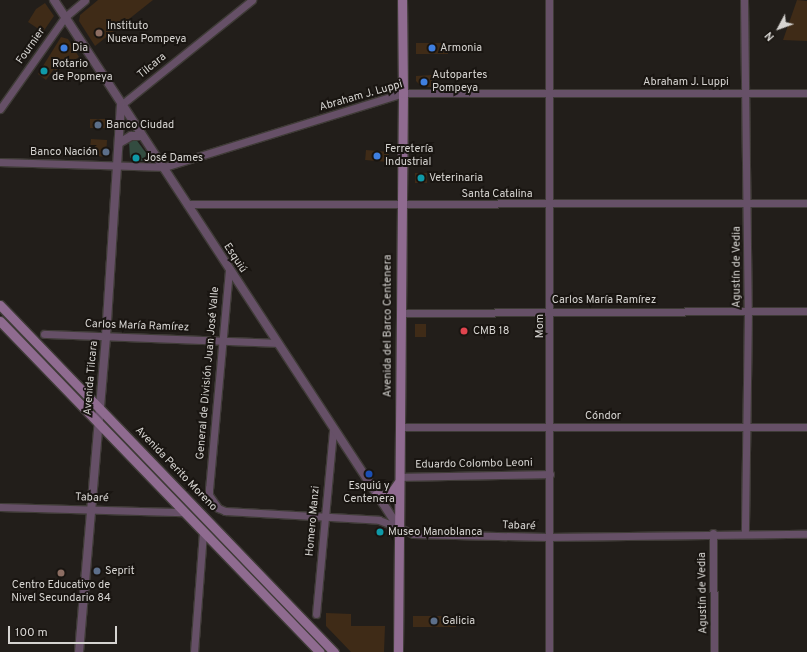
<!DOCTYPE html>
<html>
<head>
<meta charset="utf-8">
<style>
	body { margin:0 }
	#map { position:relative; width:807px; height:652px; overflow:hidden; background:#221e1a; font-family:Overpass,sans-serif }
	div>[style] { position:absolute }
	.green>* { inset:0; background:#334c40 }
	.building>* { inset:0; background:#3f2b17; transform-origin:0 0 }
	.roads { filter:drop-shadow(1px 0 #3f3b37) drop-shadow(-1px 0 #3f3b37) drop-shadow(0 1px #3f3b37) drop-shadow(0 -1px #3f3b37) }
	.minor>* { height:7px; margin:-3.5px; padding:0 3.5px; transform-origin:3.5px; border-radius:3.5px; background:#665067 }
	.tertiary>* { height:8px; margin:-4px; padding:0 4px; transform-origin:4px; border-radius:4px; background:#665067 }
	.secondary>* { height:9px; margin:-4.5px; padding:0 4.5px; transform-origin:4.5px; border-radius:4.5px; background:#8f6b90 }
	.dots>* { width:11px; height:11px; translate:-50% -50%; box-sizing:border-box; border:2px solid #191511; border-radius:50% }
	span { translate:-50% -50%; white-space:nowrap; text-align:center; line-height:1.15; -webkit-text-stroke:4px #191511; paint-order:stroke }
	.poi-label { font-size:11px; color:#d6d4d1 }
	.left { translate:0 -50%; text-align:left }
	.right { translate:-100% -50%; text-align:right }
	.street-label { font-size:11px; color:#d6d4d1 }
	.north { position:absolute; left:759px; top:8px; width:40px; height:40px; -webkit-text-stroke:3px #191511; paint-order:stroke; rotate:229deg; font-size:11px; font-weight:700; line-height:16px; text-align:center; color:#d6d4d1 }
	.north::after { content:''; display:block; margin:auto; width:14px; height:18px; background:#d6d4d1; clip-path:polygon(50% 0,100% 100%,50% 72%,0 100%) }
	.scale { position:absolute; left:8px; top:626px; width:109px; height:18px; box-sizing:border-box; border:2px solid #d6d4d1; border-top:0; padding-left:5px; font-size:12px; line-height:14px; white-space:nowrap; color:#d6d4d1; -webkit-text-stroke:3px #191511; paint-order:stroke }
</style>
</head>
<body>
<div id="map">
	<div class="green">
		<div style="clip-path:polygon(135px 138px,146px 153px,145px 160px,140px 161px,130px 158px,129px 141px)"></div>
	</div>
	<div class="building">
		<div style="clip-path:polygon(98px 0,153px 0,95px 46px,79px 21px,80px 15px)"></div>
		<div style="clip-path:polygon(797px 0,807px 1px,807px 41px,783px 40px)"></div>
		<div style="clip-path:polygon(45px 3px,54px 16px,43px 32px,28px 22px,36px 9px)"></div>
		<div style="clip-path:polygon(61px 37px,68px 39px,79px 57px,56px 72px,54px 69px,46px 80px,38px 74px)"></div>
		<div style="left:416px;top:43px;width:32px;height:11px"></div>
		<div style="clip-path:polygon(432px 75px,432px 87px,422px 87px,416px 81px,416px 76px)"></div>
		<div style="left:90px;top:119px;width:19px;height:9px"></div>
		<div style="clip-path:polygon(91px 139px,107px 140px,106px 157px,86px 155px,87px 148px,90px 148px)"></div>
		<div style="left:366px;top:150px;width:23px;height:10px;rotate:5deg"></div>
		<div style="left:415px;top:173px;width:12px;height:10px"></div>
		<div style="left:426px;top:324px;width:13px;height:11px;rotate:90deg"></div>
		<div style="clip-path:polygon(326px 613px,351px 614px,351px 626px,385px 626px,384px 652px,351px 652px,326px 626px)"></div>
		<div style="left:413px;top:616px;width:43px;height:11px"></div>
	</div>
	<div class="roads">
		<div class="minor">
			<div style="left:744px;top:0;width:311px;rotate:89.3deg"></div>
			<div style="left:748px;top:311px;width:222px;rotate:90.8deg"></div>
			<div style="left:121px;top:105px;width:168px;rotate:-38.7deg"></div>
			<div style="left:0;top:109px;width:113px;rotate:-54.8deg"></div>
			<div style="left:65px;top:17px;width:26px;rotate:-40deg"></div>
			<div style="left:0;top:162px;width:164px;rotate:1.7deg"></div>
			<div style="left:164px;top:167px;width:250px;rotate:-17.2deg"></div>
			<div style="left:403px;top:93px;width:404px"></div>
			<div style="left:187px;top:204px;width:620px;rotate:-0.09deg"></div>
			<div style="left:229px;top:270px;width:219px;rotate:95.2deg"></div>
			<div style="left:209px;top:488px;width:7px;rotate:90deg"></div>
			<div style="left:209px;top:495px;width:16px;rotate:55deg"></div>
			<div style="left:218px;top:508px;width:8px;rotate:23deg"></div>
			<div style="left:225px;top:511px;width:154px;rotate:3.3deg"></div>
			<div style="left:379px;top:520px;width:37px;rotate:22deg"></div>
			<div style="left:413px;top:534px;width:135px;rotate:1.3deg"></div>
			<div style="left:548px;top:537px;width:259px;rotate:-0.7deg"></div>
			<div style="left:400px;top:313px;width:407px;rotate:-0.3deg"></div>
			<div style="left:44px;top:334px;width:233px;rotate:2.2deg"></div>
			<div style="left:399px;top:427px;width:408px"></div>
			<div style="left:399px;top:477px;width:151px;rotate:-1.1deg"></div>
			<div style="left:0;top:507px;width:184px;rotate:1.6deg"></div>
			<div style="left:713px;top:533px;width:119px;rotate:89.5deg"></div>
			<div style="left:316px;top:614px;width:185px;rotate:-84.7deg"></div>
			<div style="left:194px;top:652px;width:121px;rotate:-85.7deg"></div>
			<div style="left:549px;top:652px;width:652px;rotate:-90deg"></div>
		</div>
		<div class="tertiary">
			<div style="left:54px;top:0;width:631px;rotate:56.84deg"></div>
			<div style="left:119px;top:143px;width:14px;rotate:-30deg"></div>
			<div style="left:131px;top:136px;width:11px"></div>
			<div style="left:79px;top:652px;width:317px;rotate:-85.1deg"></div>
			<div style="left:106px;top:336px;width:231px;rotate:-86.3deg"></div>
		</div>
		<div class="secondary">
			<div style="left:0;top:305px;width:482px;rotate:46.1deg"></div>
			<div style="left:0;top:321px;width:460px;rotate:46deg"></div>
			<div style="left:376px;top:495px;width:13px;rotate:4deg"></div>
			<div style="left:389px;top:496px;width:16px;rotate:-55deg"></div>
			<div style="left:398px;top:652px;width:559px;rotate:-89.49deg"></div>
			<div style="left:403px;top:93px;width:93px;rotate:-90.6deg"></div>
		</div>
	</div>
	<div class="dots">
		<div style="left:99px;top:33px;background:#8d6e63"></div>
		<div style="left:64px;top:48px;background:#3f7fe0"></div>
		<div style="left:432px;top:48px;background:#3f7fe0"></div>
		<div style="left:44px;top:71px;background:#0f9aa8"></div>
		<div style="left:424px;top:82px;background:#3f7fe0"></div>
		<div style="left:98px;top:125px;background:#5c6f8a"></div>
		<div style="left:106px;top:152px;background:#5c6f8a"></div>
		<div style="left:377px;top:156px;background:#3f7fe0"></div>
		<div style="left:136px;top:158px;background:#0f9aa8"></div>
		<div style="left:421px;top:178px;background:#0f9aa8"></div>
		<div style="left:464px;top:331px;background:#e0444e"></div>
		<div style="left:369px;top:474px;background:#1a4fb4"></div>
		<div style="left:380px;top:532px;background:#0f9aa8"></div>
		<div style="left:97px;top:571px;background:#5c6f8a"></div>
		<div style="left:61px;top:573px;background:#8d6e63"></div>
		<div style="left:434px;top:621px;background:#5c6f8a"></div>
	</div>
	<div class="poi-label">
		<span class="left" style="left:107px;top:33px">Instituto<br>Nueva Pompeya</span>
		<span class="left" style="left:72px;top:48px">Dia</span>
		<span class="left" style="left:440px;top:48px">Armonia</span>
		<span class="left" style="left:52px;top:71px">Rotario<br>de Popmeya</span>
		<span class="left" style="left:432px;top:82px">Autopartes<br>Pompeya</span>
		<span class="left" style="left:106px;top:125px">Banco Ciudad</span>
		<span class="left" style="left:385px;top:156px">Ferretería<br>Industrial</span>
		<span class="right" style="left:98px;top:152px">Banco Nación</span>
		<span class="left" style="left:144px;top:158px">José Dames</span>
		<span class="left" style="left:429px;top:178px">Veterinaria</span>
		<span class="left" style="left:473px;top:331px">CMB 18</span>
		<span style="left:369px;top:493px">Esquiú y<br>Centenera</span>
		<span class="left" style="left:388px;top:532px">Museo Manoblanca</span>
		<span class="left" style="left:105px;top:571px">Seprit</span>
		<span style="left:61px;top:592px">Centro Educativo de<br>Nivel Secundario 84</span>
		<span class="left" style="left:442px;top:621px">Galicia</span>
	</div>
	<div class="street-label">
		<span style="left:31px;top:46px;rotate:-55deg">Fournier</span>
		<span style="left:152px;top:66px;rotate:-39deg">Tilcara</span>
		<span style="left:686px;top:82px">Abraham J. Luppi</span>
		<span style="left:361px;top:96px;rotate:-16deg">Abraham J. Luppi</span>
		<span style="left:497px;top:194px">Santa Catalina</span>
		<span style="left:235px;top:258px;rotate:57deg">Esquiú</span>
		<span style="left:737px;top:267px;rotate:-90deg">Agustín de Vedia</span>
		<span style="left:604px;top:300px">Carlos María Ramírez</span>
		<span style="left:137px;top:326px;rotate:2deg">Carlos María Ramírez</span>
		<span style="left:388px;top:326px;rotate:-90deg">Avenida del Barco Centenera</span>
		<span style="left:540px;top:326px;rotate:-90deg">Mom</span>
		<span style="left:208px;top:373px;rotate:-85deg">General de División Juan José Valle</span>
		<span style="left:91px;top:378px;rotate:-85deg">Avenida Tilcara</span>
		<span style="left:603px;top:416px">Cóndor</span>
		<span style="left:474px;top:464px;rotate:-1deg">Eduardo Colombo Leoni</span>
		<span style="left:176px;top:469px;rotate:46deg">Avenida Perito Moreno</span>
		<span style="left:92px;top:498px;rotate:2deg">Tabaré</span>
		<span style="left:313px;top:521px;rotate:-85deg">Homero Manzi</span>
		<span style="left:519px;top:526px;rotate:2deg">Tabaré</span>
		<span style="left:703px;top:593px;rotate:-91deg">Agustín de Vedia</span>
	</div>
	<div class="north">N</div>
	<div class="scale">100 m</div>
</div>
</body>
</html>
